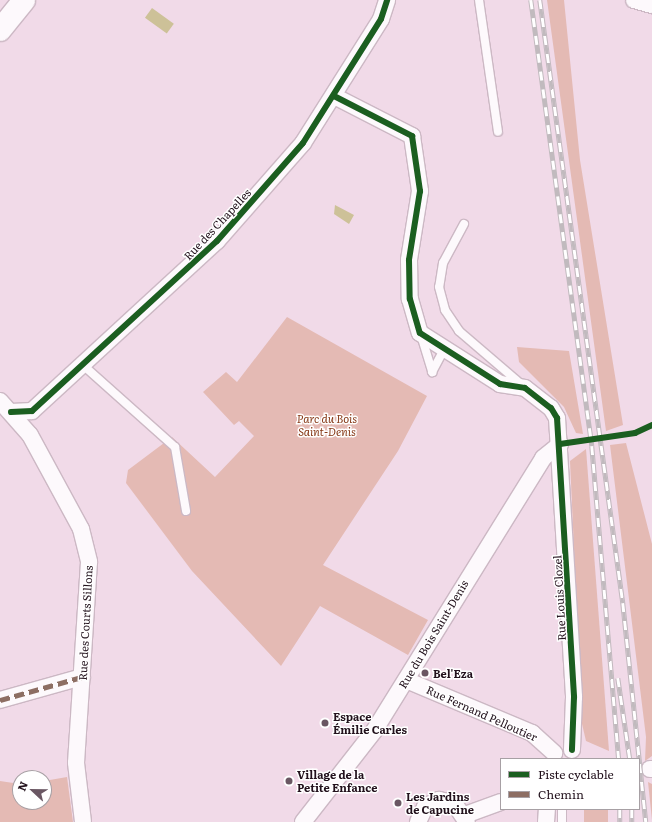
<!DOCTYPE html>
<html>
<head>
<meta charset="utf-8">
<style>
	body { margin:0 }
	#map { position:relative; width:652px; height:822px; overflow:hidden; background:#f1dae8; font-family:Literata,serif }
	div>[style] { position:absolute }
	.green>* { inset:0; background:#e4bab4; transform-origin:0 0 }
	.water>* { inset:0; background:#cdc198; transform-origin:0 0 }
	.roads { filter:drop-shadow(1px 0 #ccb8c4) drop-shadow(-1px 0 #ccb8c4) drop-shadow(0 1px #ccb8c4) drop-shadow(0 -1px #ccb8c4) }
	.lane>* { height:8px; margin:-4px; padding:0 4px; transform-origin:4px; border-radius:4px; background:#fdf9fc }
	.street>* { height:16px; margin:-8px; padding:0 8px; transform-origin:8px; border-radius:8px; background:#fdf9fc }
	.secondary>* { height:22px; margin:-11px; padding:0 11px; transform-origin:11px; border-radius:11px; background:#fdf9fc }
	.rail>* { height:4.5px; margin-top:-2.25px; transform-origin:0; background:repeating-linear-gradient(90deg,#fff 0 9px,#c1babe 0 18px); box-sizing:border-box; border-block:1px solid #c1babe }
	.quiet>* { height:5px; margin-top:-2.5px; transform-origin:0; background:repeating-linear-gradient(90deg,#8d6e63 0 10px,transparent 0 15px) }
	.cycleway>* { height:6px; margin:-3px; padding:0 3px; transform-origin:3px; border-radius:3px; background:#1b5e20 }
	.dots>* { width:11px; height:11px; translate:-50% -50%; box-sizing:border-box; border:2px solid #fff; border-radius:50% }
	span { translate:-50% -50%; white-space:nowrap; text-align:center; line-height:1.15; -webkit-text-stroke:3px #fff; paint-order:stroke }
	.street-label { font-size:11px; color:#22111c }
	.park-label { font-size:11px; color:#863816; font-style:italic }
	.poi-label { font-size:11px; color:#22111c; font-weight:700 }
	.left { translate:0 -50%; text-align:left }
	.legend { position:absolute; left:500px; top:758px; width:140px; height:52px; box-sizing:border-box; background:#fff; border:1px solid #a7a0a4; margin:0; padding:5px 7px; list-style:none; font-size:12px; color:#22111c }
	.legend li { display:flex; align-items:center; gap:8px; height:20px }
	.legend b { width:20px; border:1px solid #a7a0a4 }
	.north { position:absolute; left:12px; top:770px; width:40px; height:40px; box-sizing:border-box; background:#fff; border:1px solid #a7a0a4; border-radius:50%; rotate:292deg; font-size:11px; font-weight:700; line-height:16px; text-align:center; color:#22111c }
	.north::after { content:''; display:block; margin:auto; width:14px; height:18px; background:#6a5763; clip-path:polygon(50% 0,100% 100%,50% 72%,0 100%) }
</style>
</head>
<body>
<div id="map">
	<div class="green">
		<div style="clip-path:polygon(547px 0,564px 0,580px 160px,623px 425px,606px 431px)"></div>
		<div style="clip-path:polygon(287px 317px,427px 396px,398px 451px,323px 565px,428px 620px,408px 655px,320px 606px,281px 666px,192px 571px,126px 483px,128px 470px,172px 437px,215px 477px,254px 436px,239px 421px,234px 425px,203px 392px,226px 372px,237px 382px)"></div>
		<div style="clip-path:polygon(517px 347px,569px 351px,583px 434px,576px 433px,564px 407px,519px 362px)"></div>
		<div style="clip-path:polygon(626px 443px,652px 544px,652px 756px,645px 761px,646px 737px,610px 445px)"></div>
		<div style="clip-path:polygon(586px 449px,609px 751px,586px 741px,582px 724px,570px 461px)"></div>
		<div style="clip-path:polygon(67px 777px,73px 822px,0 822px,0 781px,20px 784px,20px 802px,44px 802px,44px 781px)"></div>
		<div style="clip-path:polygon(648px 782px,652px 784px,652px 820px)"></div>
		<div style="left:584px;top:809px;width:24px;height:13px"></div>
	</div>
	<div class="water">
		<div style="left:152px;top:8px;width:27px;height:12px;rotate:36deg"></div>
		<div style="clip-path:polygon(335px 205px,354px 215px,349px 224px,334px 214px)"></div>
	</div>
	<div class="roads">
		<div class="lane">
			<div style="left:479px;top:0;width:133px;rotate:81.8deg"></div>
			<div style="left:464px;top:224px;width:44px;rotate:118.3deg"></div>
			<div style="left:443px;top:263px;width:24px;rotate:99deg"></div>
			<div style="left:439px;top:287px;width:24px;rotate:75deg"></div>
			<div style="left:445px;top:310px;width:25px;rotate:56deg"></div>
			<div style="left:459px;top:331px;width:83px;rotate:40.6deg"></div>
			<div style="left:421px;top:335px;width:39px;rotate:73deg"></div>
			<div style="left:84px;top:366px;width:122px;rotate:41.7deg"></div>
			<div style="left:175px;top:447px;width:65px;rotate:80.2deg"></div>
			<div style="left:432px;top:372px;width:26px;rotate:-62deg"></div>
			<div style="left:562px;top:822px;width:13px;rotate:-90deg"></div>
		</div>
		<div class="street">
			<div style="left:634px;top:0;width:19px;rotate:16deg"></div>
			<div style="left:334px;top:96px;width:88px;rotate:27.1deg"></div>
			<div style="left:412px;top:136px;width:56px;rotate:81.7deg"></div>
			<div style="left:420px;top:191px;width:70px;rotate:99.1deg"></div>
			<div style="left:409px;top:260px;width:39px;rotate:89deg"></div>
			<div style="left:410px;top:299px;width:35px;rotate:74deg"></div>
			<div style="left:420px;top:333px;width:95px;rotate:32.5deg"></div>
			<div style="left:500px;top:384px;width:25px;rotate:9deg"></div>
			<div style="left:525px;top:388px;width:33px;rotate:38deg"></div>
			<div style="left:551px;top:408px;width:12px;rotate:59deg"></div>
			<div style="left:557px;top:418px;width:280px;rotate:86.5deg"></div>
			<div style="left:574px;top:697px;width:53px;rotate:92.2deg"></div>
			<div style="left:0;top:401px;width:45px;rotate:48.6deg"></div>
			<div style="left:30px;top:435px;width:107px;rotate:61.5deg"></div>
			<div style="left:81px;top:529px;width:34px;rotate:76deg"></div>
			<div style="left:89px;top:562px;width:201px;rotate:93.7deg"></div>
			<div style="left:76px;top:763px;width:59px;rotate:83.2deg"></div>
			<div style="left:11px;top:412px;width:21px;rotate:-3deg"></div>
			<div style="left:32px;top:411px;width:251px;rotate:-42.6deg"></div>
			<div style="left:217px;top:241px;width:130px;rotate:-48.7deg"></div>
			<div style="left:303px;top:143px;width:146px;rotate:-57.8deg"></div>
			<div style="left:381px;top:19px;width:20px;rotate:-72deg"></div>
			<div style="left:406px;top:680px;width:137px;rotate:22.8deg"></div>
			<div style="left:532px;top:733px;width:30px;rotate:42deg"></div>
			<div style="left:0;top:700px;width:85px;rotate:-15.7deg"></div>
			<div style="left:650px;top:769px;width:2px"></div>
			<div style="left:465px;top:815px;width:38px;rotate:-20deg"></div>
			<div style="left:303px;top:822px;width:115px;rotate:-52deg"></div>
			<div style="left:374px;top:731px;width:321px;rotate:-58.2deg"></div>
			<div style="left:543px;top:458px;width:22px;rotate:-39deg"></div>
			<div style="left:418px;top:822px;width:17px;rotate:-65deg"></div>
			<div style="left:425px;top:807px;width:16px;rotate:-27deg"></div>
			<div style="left:439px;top:800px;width:15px;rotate:11deg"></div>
			<div style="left:454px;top:803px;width:23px;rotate:56deg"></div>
			<div style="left:546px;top:822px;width:13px;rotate:-86deg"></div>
		</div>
		<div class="secondary">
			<div style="left:0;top:30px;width:38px;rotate:-51deg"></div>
		</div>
	</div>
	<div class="rail">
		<div style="left:531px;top:0;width:450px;rotate:82.2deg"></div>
		<div style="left:592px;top:446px;width:314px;rotate:85.1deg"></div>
		<div style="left:540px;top:0;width:609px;rotate:82.16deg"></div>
		<div style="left:623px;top:603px;width:220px;rotate:84deg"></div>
		<div style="left:618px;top:678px;width:82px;rotate:81.6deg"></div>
		<div style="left:620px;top:809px;width:13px;rotate:90deg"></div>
		<div style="left:632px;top:809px;width:13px;rotate:90deg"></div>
	</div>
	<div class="quiet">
		<div style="left:0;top:700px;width:85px;rotate:-15.7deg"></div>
	</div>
	<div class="cycleway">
		<div style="left:334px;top:96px;width:88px;rotate:27.1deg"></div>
		<div style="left:412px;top:136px;width:56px;rotate:81.7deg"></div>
		<div style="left:420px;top:191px;width:70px;rotate:99.1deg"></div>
		<div style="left:409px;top:260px;width:39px;rotate:89deg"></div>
		<div style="left:410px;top:299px;width:35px;rotate:74deg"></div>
		<div style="left:420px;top:333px;width:95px;rotate:32.5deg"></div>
		<div style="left:500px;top:384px;width:25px;rotate:9deg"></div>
		<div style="left:525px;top:388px;width:33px;rotate:38deg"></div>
		<div style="left:551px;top:408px;width:12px;rotate:59deg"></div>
		<div style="left:557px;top:418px;width:280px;rotate:86.5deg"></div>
		<div style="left:574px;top:697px;width:53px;rotate:92.2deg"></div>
		<div style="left:11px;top:412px;width:21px;rotate:-3deg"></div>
		<div style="left:32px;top:411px;width:251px;rotate:-42.6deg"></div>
		<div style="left:217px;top:241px;width:130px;rotate:-48.7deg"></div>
		<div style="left:303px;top:143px;width:146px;rotate:-57.8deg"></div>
		<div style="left:381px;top:19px;width:20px;rotate:-72deg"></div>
		<div style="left:560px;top:444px;width:76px;rotate:-8.3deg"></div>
		<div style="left:635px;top:433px;width:19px;rotate:-25deg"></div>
	</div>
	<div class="dots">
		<div style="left:425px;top:673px;background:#6a5763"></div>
		<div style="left:325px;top:723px;background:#6a5763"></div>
		<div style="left:289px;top:781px;background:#6a5763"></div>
		<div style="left:398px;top:803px;background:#6a5763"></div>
	</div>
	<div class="street-label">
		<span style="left:217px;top:224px;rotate:-47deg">Rue des Chapelles</span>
		<span style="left:559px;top:598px;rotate:-93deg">Rue Louis Clozel</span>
		<span style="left:85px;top:623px;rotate:-87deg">Rue des Courts Sillons</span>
		<span style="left:433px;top:634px;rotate:-59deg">Rue du Bois Saint-Denis</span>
		<span style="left:482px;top:713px;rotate:24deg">Rue Fernand Pelloutier</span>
	</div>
	<div class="park-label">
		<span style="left:327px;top:425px">Parc du Bois<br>Saint-Denis</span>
	</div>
	<div class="poi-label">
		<span class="left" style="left:433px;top:673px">Bel'Eza</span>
		<span class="left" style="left:333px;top:723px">Espace<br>Émilie Carles</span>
		<span class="left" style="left:297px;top:781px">Village de la<br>Petite Enfance</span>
		<span class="left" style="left:406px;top:803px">Les Jardins<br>de Capucine</span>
	</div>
	<ul class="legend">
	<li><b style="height:5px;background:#1b5e20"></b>Piste cyclable</li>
	<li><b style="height:5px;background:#8d6e63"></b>Chemin</li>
	</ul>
	<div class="north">N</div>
</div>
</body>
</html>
